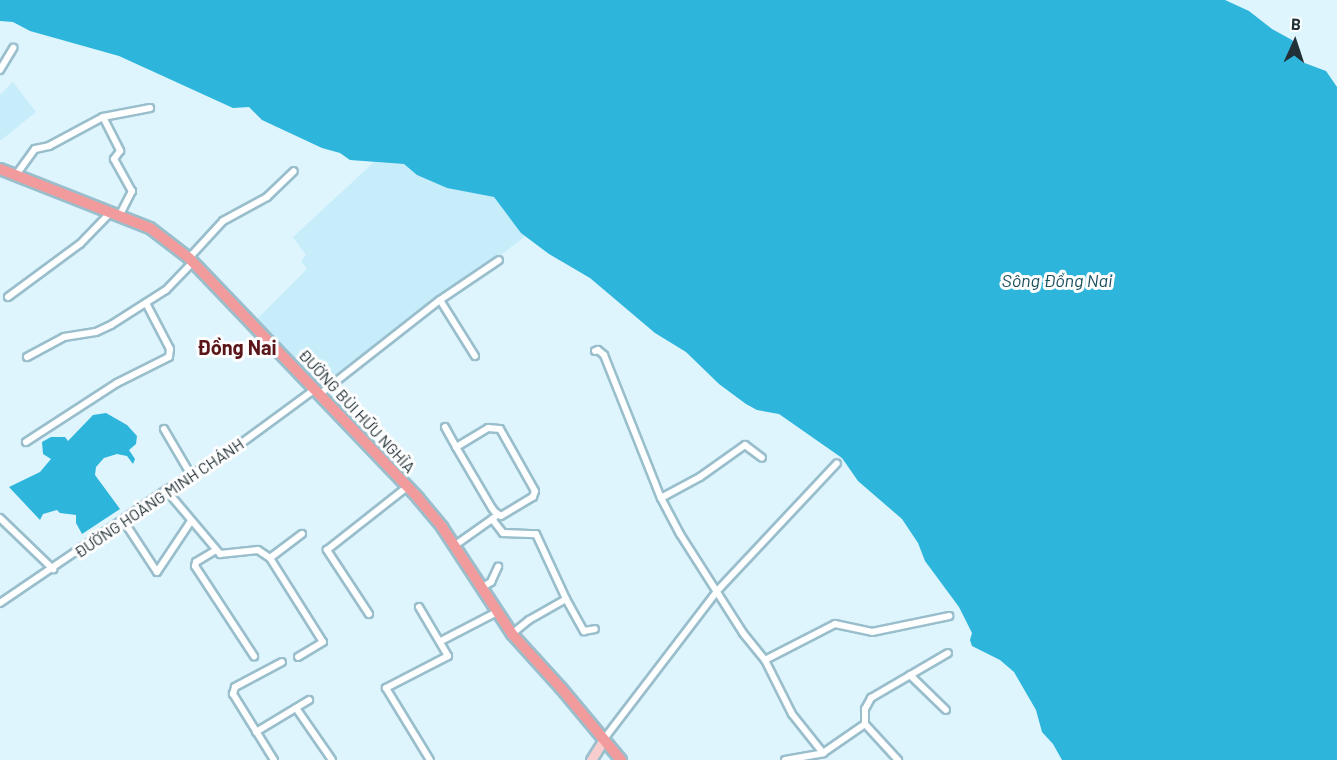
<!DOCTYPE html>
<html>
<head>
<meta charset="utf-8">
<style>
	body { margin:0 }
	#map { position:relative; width:1337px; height:760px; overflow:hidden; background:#def5fe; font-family:Barlow,sans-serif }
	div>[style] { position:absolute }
	.built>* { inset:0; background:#c7edfb }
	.water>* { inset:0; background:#2db5dc }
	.roads { filter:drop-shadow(2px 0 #99becc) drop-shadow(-2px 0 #99becc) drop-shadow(0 2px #99becc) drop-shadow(0 -2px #99becc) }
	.street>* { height:6px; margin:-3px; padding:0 3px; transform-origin:3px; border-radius:3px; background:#fff }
	.secondary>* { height:9px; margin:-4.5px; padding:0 4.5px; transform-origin:4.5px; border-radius:4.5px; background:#f8cdce }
	.primary>* { height:10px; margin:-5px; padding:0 5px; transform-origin:5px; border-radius:5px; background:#f19b9d }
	span { translate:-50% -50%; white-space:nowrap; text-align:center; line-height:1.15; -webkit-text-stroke:6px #fefefe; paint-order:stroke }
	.street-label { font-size:16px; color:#223137 }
	.water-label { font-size:18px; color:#1a4f5f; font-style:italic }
	.quarter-label { font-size:20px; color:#5b161a; font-weight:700 }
	.north { position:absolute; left:1265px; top:12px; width:60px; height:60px; -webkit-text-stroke:4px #fefefe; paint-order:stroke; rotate:3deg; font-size:16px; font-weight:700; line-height:24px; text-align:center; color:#223137 }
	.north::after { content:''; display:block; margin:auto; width:21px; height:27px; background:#223137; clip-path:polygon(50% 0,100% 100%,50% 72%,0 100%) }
</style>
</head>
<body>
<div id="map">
	<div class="built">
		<div style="clip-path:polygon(13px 82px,36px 112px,0 141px,0 95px)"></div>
		<div style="clip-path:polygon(374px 162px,404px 164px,417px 175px,447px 188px,494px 197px,526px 236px,322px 390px,256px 320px,307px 269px,301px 261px,306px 255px,293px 237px)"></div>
	</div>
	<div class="water">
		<div style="clip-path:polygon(0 0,1225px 0,1249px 11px,1272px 29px,1292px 40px,1300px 50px,1302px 62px,1326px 71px,1337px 87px,1337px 760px,1062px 760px,1053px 744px,1042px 732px,1036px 710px,1014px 672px,1000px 660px,972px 646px,970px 640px,972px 633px,959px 607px,925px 561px,918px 543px,902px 519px,858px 481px,842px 458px,779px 414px,757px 410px,746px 404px,719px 384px,686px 352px,655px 333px,590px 278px,549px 254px,521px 233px,494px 197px,447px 188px,417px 175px,404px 164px,350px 160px,340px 153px,322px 148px,262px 120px,249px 107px,233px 108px,119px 56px,30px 31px,13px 22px,0 21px)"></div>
		<div style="clip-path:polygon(106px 413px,127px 425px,137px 436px,136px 444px,129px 450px,135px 459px,133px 464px,127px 456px,117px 454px,104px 458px,96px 467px,95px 475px,120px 509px,82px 534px,76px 523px,76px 515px,60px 513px,57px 510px,43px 514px,40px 520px,9px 487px,40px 472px,51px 459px,43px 454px,42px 442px,51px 437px,65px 437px,68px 441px,93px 415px)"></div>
	</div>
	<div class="roads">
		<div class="street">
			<div style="left:0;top:70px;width:26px;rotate:-59deg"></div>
			<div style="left:103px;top:117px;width:38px;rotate:63deg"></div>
			<div style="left:120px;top:151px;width:10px;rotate:127deg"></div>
			<div style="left:114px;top:159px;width:37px;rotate:61deg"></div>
			<div style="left:132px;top:191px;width:28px;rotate:117deg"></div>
			<div style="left:16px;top:175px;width:32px;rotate:-54deg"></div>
			<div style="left:35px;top:149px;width:14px;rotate:-12deg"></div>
			<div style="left:49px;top:146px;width:61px;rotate:-28.2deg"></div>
			<div style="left:103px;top:117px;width:48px;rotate:-10.8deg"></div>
			<div style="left:189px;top:258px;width:50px;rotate:-47.4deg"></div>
			<div style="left:223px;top:221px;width:50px;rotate:-28.6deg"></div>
			<div style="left:267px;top:197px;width:37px;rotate:-44deg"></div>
			<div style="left:8px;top:297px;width:89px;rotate:-36.4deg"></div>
			<div style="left:80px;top:244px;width:43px;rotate:-45.9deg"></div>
			<div style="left:440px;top:300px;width:66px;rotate:58deg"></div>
			<div style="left:595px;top:351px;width:3px;rotate:-18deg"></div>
			<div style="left:598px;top:350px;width:8px;rotate:40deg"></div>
			<div style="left:604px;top:355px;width:154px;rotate:68.3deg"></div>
			<div style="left:661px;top:498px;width:41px;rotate:62.2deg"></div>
			<div style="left:680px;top:534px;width:117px;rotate:57.5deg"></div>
			<div style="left:743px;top:633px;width:35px;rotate:51deg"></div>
			<div style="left:765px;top:660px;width:79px;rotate:-27.2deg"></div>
			<div style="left:835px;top:624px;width:38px;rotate:12deg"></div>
			<div style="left:872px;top:632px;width:79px;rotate:-11.7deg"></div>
			<div style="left:27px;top:357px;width:42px;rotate:-28.4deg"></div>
			<div style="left:64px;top:337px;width:32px;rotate:-9deg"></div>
			<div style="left:96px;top:332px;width:17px;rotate:-25deg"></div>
			<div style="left:111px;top:325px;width:65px;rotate:-32.5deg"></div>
			<div style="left:166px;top:290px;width:39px;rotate:-46deg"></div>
			<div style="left:320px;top:394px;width:152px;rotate:-38.1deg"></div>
			<div style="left:440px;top:300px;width:71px;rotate:-34.1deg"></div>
			<div style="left:445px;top:427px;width:23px;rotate:61deg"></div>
			<div style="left:456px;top:447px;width:71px;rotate:59.5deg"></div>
			<div style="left:492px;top:508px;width:5px;rotate:53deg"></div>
			<div style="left:495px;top:512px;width:7px;rotate:34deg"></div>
			<div style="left:501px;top:516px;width:37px;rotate:-31deg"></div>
			<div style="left:533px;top:497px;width:6px;rotate:-72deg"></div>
			<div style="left:535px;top:491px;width:71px;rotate:-119.4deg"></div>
			<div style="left:500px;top:429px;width:12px;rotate:-175deg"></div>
			<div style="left:488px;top:428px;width:37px;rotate:149deg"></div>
			<div style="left:164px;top:429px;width:53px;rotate:59.6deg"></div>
			<div style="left:26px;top:442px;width:108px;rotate:-33deg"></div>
			<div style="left:117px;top:383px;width:58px;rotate:-26.6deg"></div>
			<div style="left:169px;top:357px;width:8px;rotate:-83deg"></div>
			<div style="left:170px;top:349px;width:52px;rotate:-117.6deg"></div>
			<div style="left:166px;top:490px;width:84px;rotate:49.8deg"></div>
			<div style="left:220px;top:554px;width:38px;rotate:-6deg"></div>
			<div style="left:258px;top:550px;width:14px;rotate:34deg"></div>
			<div style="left:270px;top:558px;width:99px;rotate:57.8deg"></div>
			<div style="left:323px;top:642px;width:29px;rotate:149deg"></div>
			<div style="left:661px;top:498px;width:44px;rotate:-28.3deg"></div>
			<div style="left:700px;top:477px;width:55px;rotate:-35.4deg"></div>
			<div style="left:745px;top:445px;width:21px;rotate:37deg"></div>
			<div style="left:0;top:518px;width:74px;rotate:43.9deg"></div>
			<div style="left:492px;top:519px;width:18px;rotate:52deg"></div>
			<div style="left:503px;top:533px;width:33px;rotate:2deg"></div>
			<div style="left:536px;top:534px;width:72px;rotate:65.2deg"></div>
			<div style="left:566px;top:599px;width:43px;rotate:150.4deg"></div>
			<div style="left:529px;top:620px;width:22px;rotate:141deg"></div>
			<div style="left:123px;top:520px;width:62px;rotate:56.8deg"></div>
			<div style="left:157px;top:572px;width:61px;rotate:-56.3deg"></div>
			<div style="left:454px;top:546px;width:50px;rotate:-35.3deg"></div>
			<div style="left:216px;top:550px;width:23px;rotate:149deg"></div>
			<div style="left:196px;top:562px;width:4px;rotate:104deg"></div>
			<div style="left:195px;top:566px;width:108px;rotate:56.8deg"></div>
			<div style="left:270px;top:558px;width:40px;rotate:-37deg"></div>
			<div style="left:481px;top:588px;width:12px;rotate:-31deg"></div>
			<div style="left:491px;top:582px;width:17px;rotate:-65deg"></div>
			<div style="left:566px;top:599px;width:37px;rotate:61deg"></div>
			<div style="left:584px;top:631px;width:11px;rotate:-10deg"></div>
			<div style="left:0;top:603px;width:201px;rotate:-34.2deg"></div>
			<div style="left:166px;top:490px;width:72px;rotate:-30.8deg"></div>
			<div style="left:228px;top:453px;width:108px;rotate:-36.3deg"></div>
			<div style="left:419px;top:607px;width:57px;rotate:59.4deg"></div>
			<div style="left:448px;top:656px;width:70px;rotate:152.7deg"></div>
			<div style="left:386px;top:688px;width:84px;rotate:58.6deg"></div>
			<div style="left:369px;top:614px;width:77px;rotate:-123.3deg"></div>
			<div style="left:327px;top:550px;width:102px;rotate:-38.2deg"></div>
			<div style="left:441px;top:641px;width:63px;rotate:-27.4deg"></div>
			<div style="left:765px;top:660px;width:60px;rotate:63.4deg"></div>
			<div style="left:792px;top:714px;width:50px;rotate:51.5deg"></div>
			<div style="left:910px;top:675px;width:50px;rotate:44.2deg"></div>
			<div style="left:296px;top:708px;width:63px;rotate:55.3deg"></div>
			<div style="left:865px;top:724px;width:15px;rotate:-90deg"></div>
			<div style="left:865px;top:709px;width:13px;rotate:-61deg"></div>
			<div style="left:871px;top:698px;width:89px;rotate:-30.3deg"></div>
			<div style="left:256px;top:732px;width:62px;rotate:-31.1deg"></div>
			<div style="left:604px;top:739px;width:186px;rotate:-52.6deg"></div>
			<div style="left:717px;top:591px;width:175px;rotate:-46.8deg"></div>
			<div style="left:274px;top:760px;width:78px;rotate:-121.8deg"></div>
			<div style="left:233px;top:694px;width:7px;rotate:-74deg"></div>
			<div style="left:235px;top:687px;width:53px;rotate:-28deg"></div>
			<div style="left:785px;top:760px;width:39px;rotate:-10deg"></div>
			<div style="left:823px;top:753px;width:51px;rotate:-34.6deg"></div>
			<div style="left:865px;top:724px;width:49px;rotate:47.5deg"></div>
		</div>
		<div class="secondary">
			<div style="left:591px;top:760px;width:25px;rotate:-58deg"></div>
		</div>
		<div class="primary">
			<div style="left:0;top:169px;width:161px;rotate:21.5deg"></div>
			<div style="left:150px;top:228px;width:49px;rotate:37.6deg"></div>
			<div style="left:189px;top:258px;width:332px;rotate:46.3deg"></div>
			<div style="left:418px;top:498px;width:38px;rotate:50deg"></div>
			<div style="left:442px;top:527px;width:128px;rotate:56.8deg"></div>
			<div style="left:512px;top:634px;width:73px;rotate:47.8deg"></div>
			<div style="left:561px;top:688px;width:94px;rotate:50.2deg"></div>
		</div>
	</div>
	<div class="street-label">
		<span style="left:357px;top:411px;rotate:47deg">ĐƯỜNG BÙI HỮU NGHĨA</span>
		<span style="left:159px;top:498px;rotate:-34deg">ĐƯỜNG HOÀNG MINH CHÁNH</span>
	</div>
	<div class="water-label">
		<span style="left:1057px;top:280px">Sông Đồng Nai</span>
	</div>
	<div class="quarter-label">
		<span style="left:237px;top:347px">Đồng Nai</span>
	</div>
	<div class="north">B</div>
</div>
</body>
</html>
